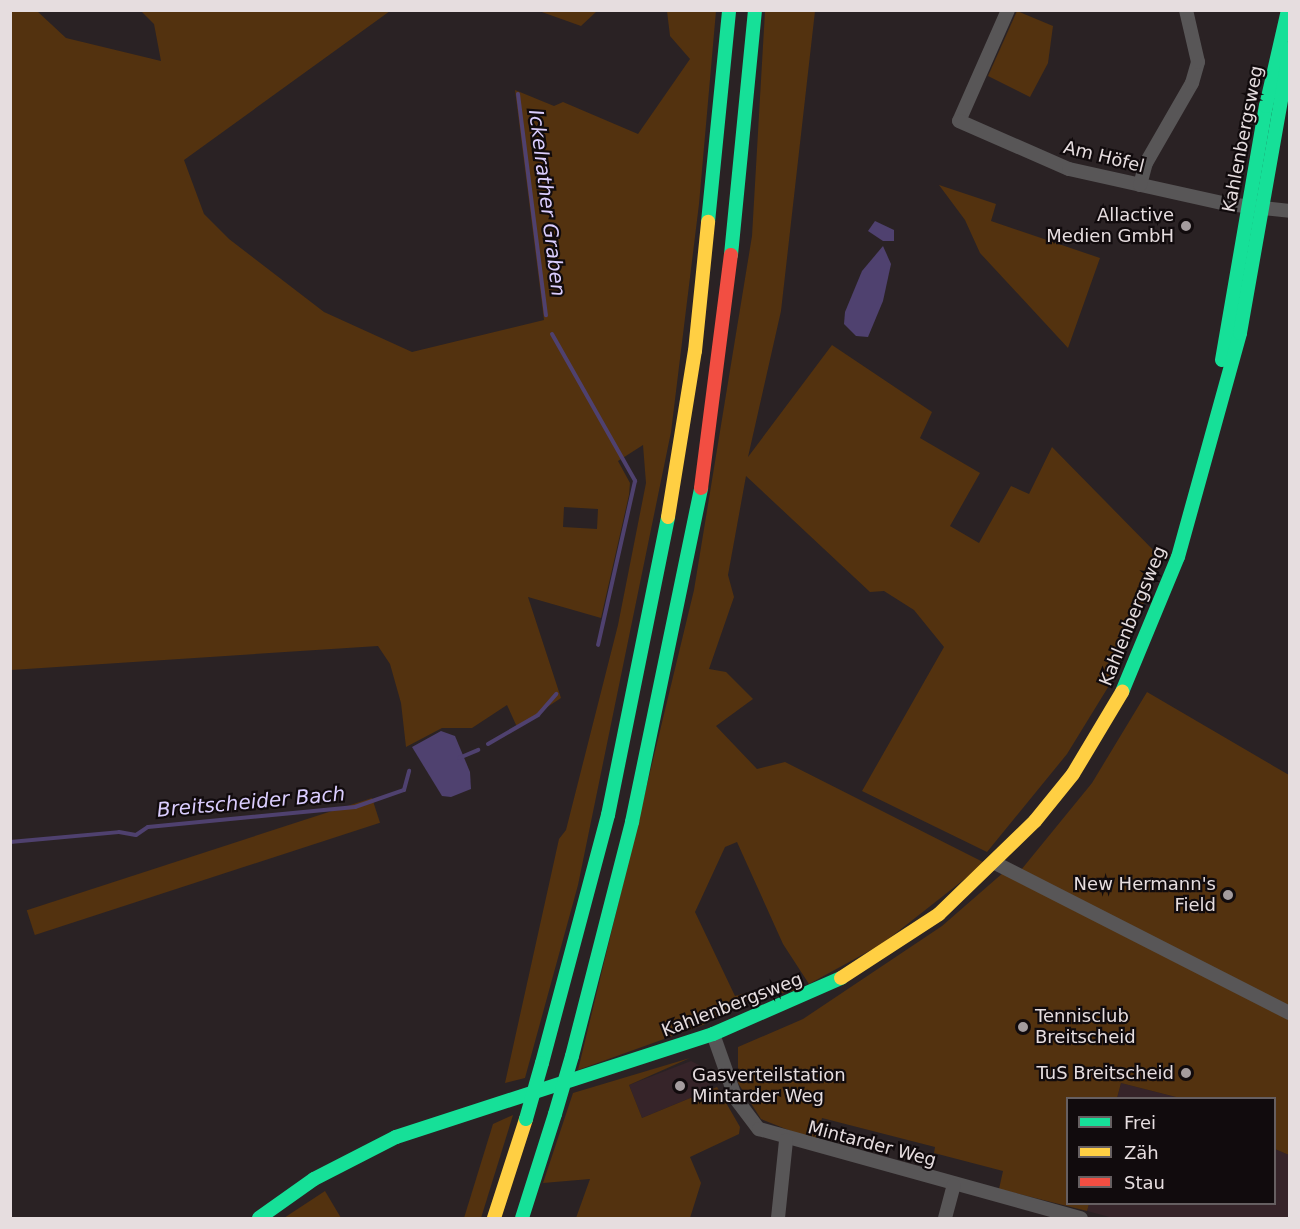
<!DOCTYPE html>
<html>
<head>
<meta charset="utf-8">
<style>
	body { margin:0 }
	#map { position:relative; width:1300px; height:1229px; overflow:hidden; background:#2a2224; font-family:"DejaVu Sans",sans-serif }
	div>[style] { position:absolute }
	.built>* { inset:0; background:#362429 }
	.green>* { inset:0; background:#53320f; transform-origin:0 0 }
	.water>* { inset:0; background:#4f416f }
	.stream>* { height:4px; margin:-2px; padding:0 2px; transform-origin:2px; border-radius:2px; background:#4f416f }
	.street>* { height:14px; margin:-7px; padding:0 7px; transform-origin:7px; border-radius:7px; background:#585657 }
	.fast>* { height:14px; margin:-7px; padding:0 7px; transform-origin:7px; border-radius:7px; background:#16e098 }
	.slow>* { height:14px; margin:-7px; padding:0 7px; transform-origin:7px; border-radius:7px; background:#ffcf43 }
	.jam>* { height:14px; margin:-7px; padding:0 7px; transform-origin:7px; border-radius:7px; background:#f24e42 }
	.fast-bridge>* { height:14px; margin:-7px; padding:0 7px; transform-origin:7px; border-radius:7px; background:#16e098 }
	.dots>* { width:16px; height:16px; translate:-50% -50%; box-sizing:border-box; border:3px solid #110b0d; border-radius:50% }
	span { translate:-50% -50%; white-space:nowrap; text-align:center; line-height:1.15; -webkit-text-stroke:4.5px #110b0d; paint-order:stroke }
	.street-label { font-size:18px; color:#e6dddf }
	.poi-label { font-size:18px; color:#e6dddf }
	.right { translate:-100% -50%; text-align:right }
	.left { translate:0 -50%; text-align:left }
	.water-label { font-size:20px; color:#dacdfe; font-style:italic }
	.frame { position:absolute; inset:0; border:12px solid #e6dddf; pointer-events:none }
	.legend { position:absolute; left:1066px; top:1097px; width:210px; height:108px; box-sizing:border-box; background:#110b0d; border:2px solid #665f61; margin:0; padding:8px 10px; list-style:none; font-size:18px; color:#e6dddf }
	.legend li { display:flex; align-items:center; gap:12px; height:30px }
	.legend b { width:30px; border:2px solid #665f61 }
</style>
</head>
<body>
<div id="map">
	<div class="built">
		<div style="clip-path:polygon(691px 1061px,701px 1066px,712px 1089px,642px 1118px,629px 1085px)"></div>
		<div style="clip-path:polygon(1121px 1083px,1180px 1098px,1117px 1098px)"></div>
		<div style="clip-path:polygon(1275px 1149px,1289px 1155px,1289px 1218px,1113px 1218px,1087px 1211px,1089px 1204px,1274px 1204px)"></div>
	</div>
	<div class="green">
		<div style="clip-path:polygon(evenodd,11px 11px,37px 11px,66px 38px,161px 61px,154px 24px,141px 11px,390px 11px,184px 160px,204px 214px,229px 239px,324px 312px,412px 352px,544px 320px,515px 90px,554px 106px,563px 102px,638px 134px,690px 59px,670px 36px,667px 11px,716px 11px,699px 204px,671px 432px,578px 885px,525px 1078px,505px 1083px,559px 839px,566px 830px,618px 625px,646px 483px,643px 445px,618px 461px,630px 483px,629px 495px,601px 618px,528px 597px,561px 698px,517px 727px,507px 705px,472px 728px,442px 728px,406px 747px,401px 703px,390px 664px,378px 646px,11px 670px,11px 11px,564px 507px,598px 509px,597px 529px,563px 527px,564px 507px)"></div>
		<div style="clip-path:polygon(539px 11px,597px 11px,581px 26px)"></div>
		<div style="clip-path:polygon(765px 11px,815px 11px,781px 311px,748px 457px,832px 345px,932px 412px,920px 438px,980px 473px,950px 526px,979px 543px,1011px 486px,1029px 494px,1052px 447px,1162px 559px,1110px 684px,1067px 754px,987px 852px,862px 791px,944px 647px,914px 610px,884px 591px,870px 592px,746px 476px,728px 575px,734px 597px,709px 669px,726px 672px,753px 699px,716px 726px,757px 769px,785px 762px,985px 863px,882px 944px,809px 984px,783px 944px,737px 842px,725px 847px,695px 912px,735px 996px,791px 981px,798px 990px,750px 999px,703px 1025px,578px 1070px,694px 590px,752px 236px)"></div>
		<div style="clip-path:polygon(1017px 11px,1053px 26px,1048px 63px,1030px 97px,988px 76px)"></div>
		<div style="clip-path:polygon(939px 185px,996px 204px,991px 221px,1100px 258px,1068px 348px,980px 253px,965px 220px)"></div>
		<div style="clip-path:polygon(1147px 692px,1289px 775px,1289px 1155px,1275px 1149px,1274px 1098px,1180px 1098px,1121px 1083px,1117px 1098px,1068px 1098px,1068px 1204px,1089px 1204px,1087px 1211px,999px 1189px,1003px 1171px,934px 1153px,935px 1147px,822px 1118px,816px 1141px,761px 1119px,738px 1083px,738px 1047px,803px 1019px,942px 926px,1004px 872px,1021px 870px,1092px 783px)"></div>
		<div style="left:372px;top:798px;width:26px;height:363px;rotate:72deg"></div>
		<div style="clip-path:polygon(690px 1058px,629px 1085px,642px 1118px,717px 1087px,740px 1127px,739px 1134px,690px 1157px,701px 1183px,690px 1218px,576px 1218px,590px 1179px,543px 1183px,573px 1093px)"></div>
		<div style="clip-path:polygon(513px 1115px,481px 1218px,464px 1218px,493px 1124px)"></div>
		<div style="clip-path:polygon(325px 1191px,341px 1218px,284px 1218px,290px 1214px)"></div>
	</div>
	<div class="water">
		<div style="clip-path:polygon(875px 221px,894px 230px,894px 241px,883px 241px,868px 231px)"></div>
		<div style="clip-path:polygon(883px 246px,891px 264px,883px 301px,868px 337px,856px 336px,844px 324px,845px 312px,862px 271px)"></div>
		<div style="clip-path:polygon(441px 731px,455px 736px,470px 772px,471px 789px,451px 797px,442px 796px,412px 747px)"></div>
	</div>
	<div class="stream">
		<div style="left:518px;top:94px;width:223px;rotate:82.8deg"></div>
		<div style="left:552px;top:334px;width:169px;rotate:60.5deg"></div>
		<div style="left:635px;top:481px;width:168px;rotate:102.7deg"></div>
		<div style="left:488px;top:744px;width:58px;rotate:-30.1deg"></div>
		<div style="left:538px;top:715px;width:28px;rotate:-49deg"></div>
		<div style="left:459px;top:758px;width:21px;rotate:-23deg"></div>
		<div style="left:10px;top:842px;width:109px;rotate:-5.2deg"></div>
		<div style="left:119px;top:832px;width:17px;rotate:10deg"></div>
		<div style="left:136px;top:835px;width:14px;rotate:-34deg"></div>
		<div style="left:148px;top:827px;width:208px;rotate:-5.5deg"></div>
		<div style="left:355px;top:807px;width:52px;rotate:-19.1deg"></div>
		<div style="left:404px;top:790px;width:20px;rotate:-75deg"></div>
	</div>
	<div class="street">
		<div style="left:1008px;top:10px;width:121px;rotate:113.8deg"></div>
		<div style="left:959px;top:121px;width:120px;rotate:23.6deg"></div>
		<div style="left:1069px;top:169px;width:162px;rotate:12.5deg"></div>
		<div style="left:1227px;top:204px;width:63px;rotate:6.3deg"></div>
		<div style="left:1140px;top:185px;width:23px;rotate:-75deg"></div>
		<div style="left:1146px;top:163px;width:92px;rotate:-60.1deg"></div>
		<div style="left:1192px;top:83px;width:22px;rotate:-74deg"></div>
		<div style="left:1198px;top:62px;width:53px;rotate:-103deg"></div>
		<div style="left:995px;top:863px;width:331px;rotate:27deg"></div>
		<div style="left:713px;top:1034px;width:69px;rotate:70.5deg"></div>
		<div style="left:736px;top:1099px;width:38px;rotate:53deg"></div>
		<div style="left:759px;top:1129px;width:334px;rotate:15.5deg"></div>
		<div style="left:778px;top:1218px;width:78px;rotate:-84.1deg"></div>
		<div style="left:945px;top:1218px;width:34px;rotate:-75deg"></div>
	</div>
	<div class="fast">
		<div style="left:708px;top:222px;width:213px;rotate:-84.3deg"></div>
		<div style="left:731px;top:255px;width:246px;rotate:-84.4deg"></div>
		<div style="left:1222px;top:360px;width:258px;rotate:-80.2deg"></div>
		<div style="left:1266px;top:106px;width:98px;rotate:-77.1deg"></div>
		<div style="left:1122px;top:692px;width:146px;rotate:-67.5deg"></div>
		<div style="left:1178px;top:557px;width:232px;rotate:-74.5deg"></div>
		<div style="left:1240px;top:333px;width:289px;rotate:-80deg"></div>
		<div style="left:572px;top:1056px;width:242px;rotate:-75.6deg"></div>
		<div style="left:632px;top:822px;width:341px;rotate:-78.3deg"></div>
		<div style="left:542px;top:1063px;width:257px;rotate:-75.1deg"></div>
		<div style="left:608px;top:815px;width:304px;rotate:-78.6deg"></div>
		<div style="left:259px;top:1218px;width:67px;rotate:-35.3deg"></div>
		<div style="left:314px;top:1179px;width:92px;rotate:-27.1deg"></div>
		<div style="left:396px;top:1137px;width:333px;rotate:-18deg"></div>
		<div style="left:713px;top:1034px;width:140px;rotate:-23.6deg"></div>
		<div style="left:522px;top:1218px;width:109px;rotate:-72.4deg"></div>
	</div>
	<div class="slow">
		<div style="left:668px;top:517px;width:168px;rotate:-80.8deg"></div>
		<div style="left:695px;top:351px;width:130px;rotate:-84.2deg"></div>
		<div style="left:841px;top:978px;width:117px;rotate:-33.1deg"></div>
		<div style="left:939px;top:914px;width:134px;rotate:-44.1deg"></div>
		<div style="left:1035px;top:821px;width:60px;rotate:-51deg"></div>
		<div style="left:1073px;top:774px;width:96px;rotate:-59.1deg"></div>
		<div style="left:494px;top:1218px;width:104px;rotate:-72.1deg"></div>
	</div>
	<div class="jam">
		<div style="left:701px;top:488px;width:235px;rotate:-82.7deg"></div>
	</div>
	<div class="fast-bridge">
		<div style="left:555px;top:1114px;width:60px;rotate:-73.7deg"></div>
		<div style="left:526px;top:1119px;width:58px;rotate:-74.1deg"></div>
	</div>
	<div class="dots">
		<div style="left:1186px;top:226px;background:#a49c9e"></div>
		<div style="left:1228px;top:895px;background:#a49c9e"></div>
		<div style="left:1023px;top:1027px;background:#a49c9e"></div>
		<div style="left:1186px;top:1073px;background:#a49c9e"></div>
		<div style="left:680px;top:1086px;background:#a49c9e"></div>
	</div>
	<div class="street-label">
		<span style="left:1243px;top:139px;rotate:-79deg">Kahlenbergsweg</span>
		<span style="left:1104px;top:157px;rotate:14deg">Am Höfel</span>
		<span style="left:1133px;top:616px;rotate:-68deg">Kahlenbergsweg</span>
		<span style="left:732px;top:1005px;rotate:-21deg">Kahlenbergsweg</span>
		<span style="left:872px;top:1144px;rotate:15deg">Mintarder Weg</span>
	</div>
	<div class="poi-label">
		<span class="right" style="left:1174px;top:226px">Allactive<br>Medien GmbH</span>
		<span class="right" style="left:1216px;top:895px">New Hermann's<br>Field</span>
		<span class="left" style="left:1035px;top:1027px">Tennisclub<br>Breitscheid</span>
		<span class="right" style="left:1174px;top:1073px">TuS Breitscheid</span>
		<span class="left" style="left:692px;top:1086px">Gasverteilstation<br>Mintarder Weg</span>
	</div>
	<div class="water-label">
		<span style="left:547px;top:203px;rotate:83deg">Ickelrather Graben</span>
		<span style="left:251px;top:802px;rotate:-5deg">Breitscheider Bach</span>
	</div>
	<div class="frame"></div>
	<ul class="legend">
	<li><b style="height:8px;background:#16e098"></b>Frei</li>
	<li><b style="height:8px;background:#ffcf43"></b>Zäh</li>
	<li><b style="height:8px;background:#f24e42"></b>Stau</li>
	</ul>
</div>
</body>
</html>
